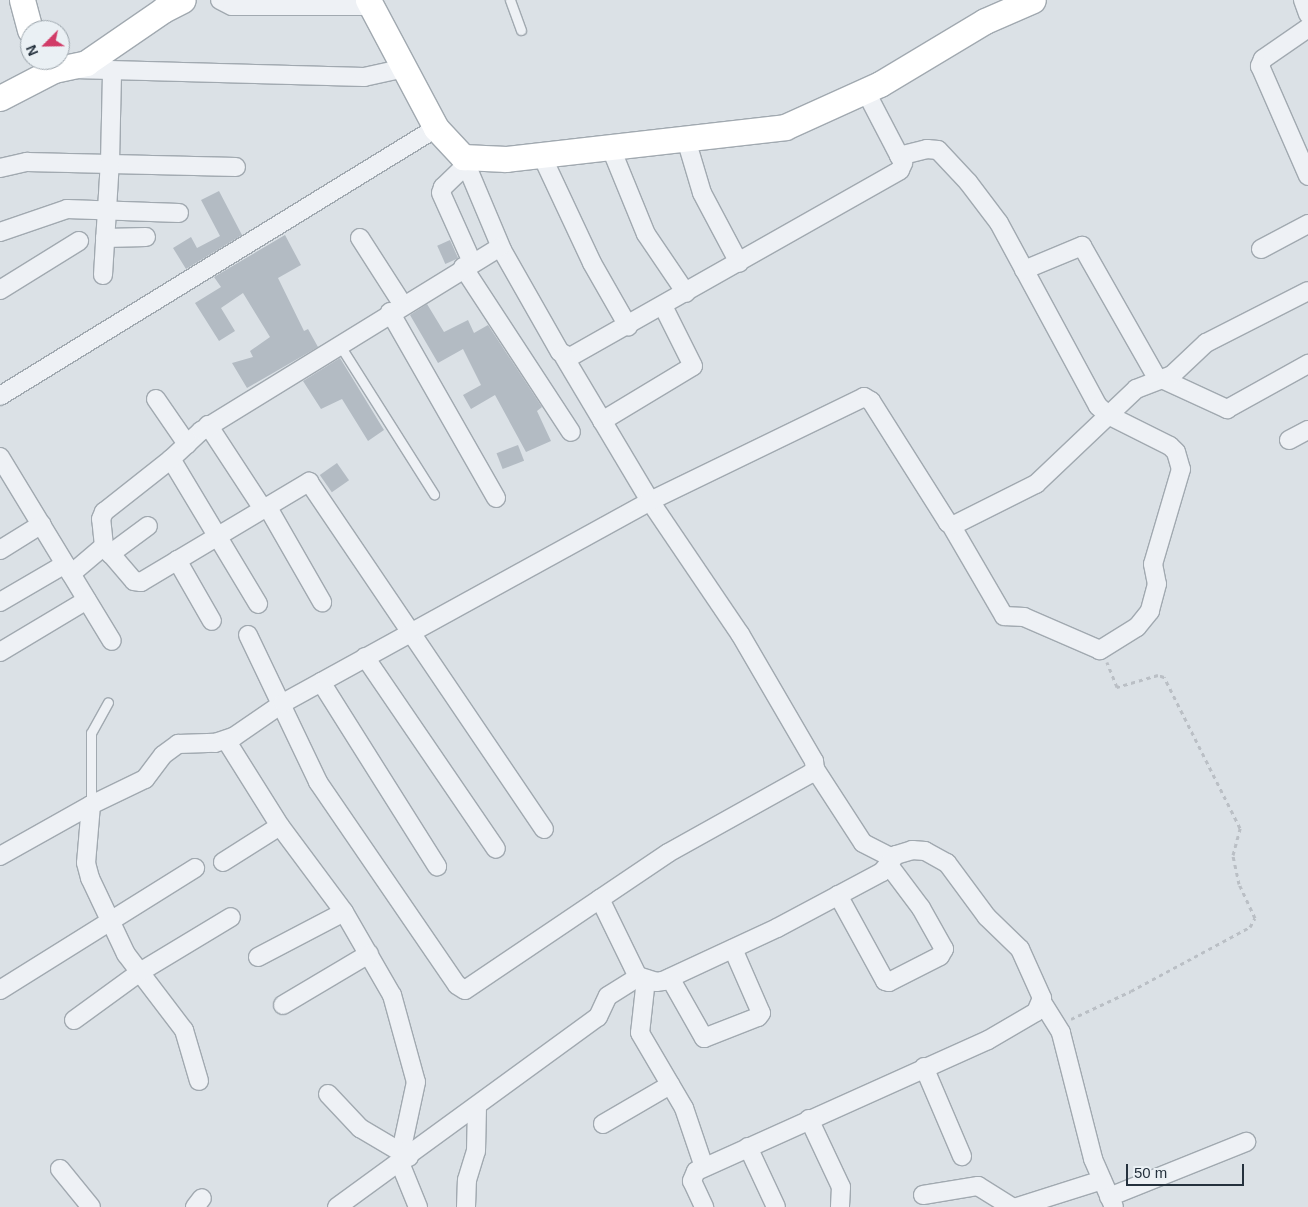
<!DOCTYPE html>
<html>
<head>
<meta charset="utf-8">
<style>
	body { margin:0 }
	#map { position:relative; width:1308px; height:1207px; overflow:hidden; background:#dbe1e6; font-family:Arial,sans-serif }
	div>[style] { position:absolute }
	.building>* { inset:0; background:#b3bbc3; transform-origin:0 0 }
	.path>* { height:3px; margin-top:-1.5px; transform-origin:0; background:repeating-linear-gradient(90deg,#babfc5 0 4px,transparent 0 8px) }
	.roads { filter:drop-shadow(1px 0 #a1a9b0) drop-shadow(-1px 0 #a1a9b0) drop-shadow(0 1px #a1a9b0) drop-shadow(0 -1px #a1a9b0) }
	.lane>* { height:9px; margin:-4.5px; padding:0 4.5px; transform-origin:4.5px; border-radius:4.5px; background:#eef1f5 }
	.street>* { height:18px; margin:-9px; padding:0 9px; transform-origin:9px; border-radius:9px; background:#eef1f5 }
	.secondary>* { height:25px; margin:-12.5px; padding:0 12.5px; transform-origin:12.5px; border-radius:12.5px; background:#fff }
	span { translate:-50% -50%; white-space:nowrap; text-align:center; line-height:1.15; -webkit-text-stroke:4.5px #eaf0f4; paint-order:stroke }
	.north { position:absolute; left:20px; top:20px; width:50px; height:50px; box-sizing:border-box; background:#eaf0f4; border:1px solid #9ba4ab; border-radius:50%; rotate:247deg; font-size:14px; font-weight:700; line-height:20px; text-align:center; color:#25313d }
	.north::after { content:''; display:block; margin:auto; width:18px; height:22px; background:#d13b67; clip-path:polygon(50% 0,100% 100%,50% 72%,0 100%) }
	.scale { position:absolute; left:1126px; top:1164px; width:118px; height:22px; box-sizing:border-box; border:2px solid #25313d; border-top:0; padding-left:6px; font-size:15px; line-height:18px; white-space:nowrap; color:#25313d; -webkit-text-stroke:4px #eaf0f4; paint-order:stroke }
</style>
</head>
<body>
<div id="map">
	<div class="building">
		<div style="clip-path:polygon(219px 191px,242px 235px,186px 269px,173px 248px,191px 237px,197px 248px,220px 236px,201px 200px)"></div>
		<div style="clip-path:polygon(285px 235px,301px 265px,278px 278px,304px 331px,308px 329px,318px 347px,247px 388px,232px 363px,253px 357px,250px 351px,270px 337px,243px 293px,221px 308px,235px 331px,219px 341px,195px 303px,221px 287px,214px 277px)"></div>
		<div style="left:450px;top:240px;width:20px;height:14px;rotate:66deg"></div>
		<div style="clip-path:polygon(427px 304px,444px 332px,468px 320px,474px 333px,488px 325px,542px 407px,537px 411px,551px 441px,526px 452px,495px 395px,471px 409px,463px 395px,481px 385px,463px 349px,438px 363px,410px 315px)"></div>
		<div style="clip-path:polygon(340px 358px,384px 430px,368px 441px,342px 399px,321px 409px,303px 381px)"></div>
		<div style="left:518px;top:445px;width:17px;height:23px;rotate:69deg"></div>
		<div style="left:337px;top:463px;width:21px;height:21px;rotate:55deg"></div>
	</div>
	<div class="path">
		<div style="left:1071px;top:1019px;width:66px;rotate:-25deg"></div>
		<div style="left:1131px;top:991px;width:135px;rotate:-28.3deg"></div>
		<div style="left:1250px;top:927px;width:10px;rotate:-61deg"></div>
		<div style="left:1255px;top:918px;width:38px;rotate:-115deg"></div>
		<div style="left:1239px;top:884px;width:30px;rotate:-102deg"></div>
		<div style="left:1233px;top:855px;width:28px;rotate:-75deg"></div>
		<div style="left:1240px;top:828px;width:169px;rotate:-116.7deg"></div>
		<div style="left:1164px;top:677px;width:6px;rotate:-162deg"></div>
		<div style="left:1158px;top:675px;width:43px;rotate:163.7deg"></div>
		<div style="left:1117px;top:687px;width:27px;rotate:-112deg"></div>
	</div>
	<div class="roads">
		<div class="lane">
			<div style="left:510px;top:0;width:32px;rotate:70deg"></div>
			<div style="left:339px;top:344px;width:178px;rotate:57.7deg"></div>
			<div style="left:91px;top:805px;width:72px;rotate:-90deg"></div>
			<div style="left:91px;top:733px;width:35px;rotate:-61deg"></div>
		</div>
		<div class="street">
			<div style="left:220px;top:0;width:13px;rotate:27deg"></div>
			<div style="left:232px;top:6px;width:139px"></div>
			<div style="left:1303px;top:0;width:15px;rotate:70deg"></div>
			<div style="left:1308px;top:28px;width:55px;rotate:145.4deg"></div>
			<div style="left:1263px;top:59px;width:8px;rotate:113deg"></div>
			<div style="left:1260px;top:66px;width:120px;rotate:66.4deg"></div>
			<div style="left:74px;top:69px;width:290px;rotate:1.6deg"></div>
			<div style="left:364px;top:77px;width:42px;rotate:-12.4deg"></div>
			<div style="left:685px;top:136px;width:59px;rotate:73.4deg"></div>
			<div style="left:702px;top:193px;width:79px;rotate:62.1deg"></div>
			<div style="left:610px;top:146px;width:95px;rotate:67.8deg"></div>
			<div style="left:646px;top:234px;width:71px;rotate:55.9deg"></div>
			<div style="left:541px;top:154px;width:120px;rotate:64.9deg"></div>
			<div style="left:592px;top:263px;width:73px;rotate:60.3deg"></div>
			<div style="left:899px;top:156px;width:29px;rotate:-14deg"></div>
			<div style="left:927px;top:149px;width:11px;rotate:5deg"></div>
			<div style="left:938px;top:150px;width:44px;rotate:46.8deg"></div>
			<div style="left:968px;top:182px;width:51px;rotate:52.9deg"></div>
			<div style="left:999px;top:223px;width:208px;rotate:61.6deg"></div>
			<div style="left:1098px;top:406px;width:13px;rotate:42deg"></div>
			<div style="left:1108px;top:415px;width:69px;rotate:26.6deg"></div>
			<div style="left:1170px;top:446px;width:8px;rotate:45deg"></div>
			<div style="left:1176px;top:452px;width:18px;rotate:74deg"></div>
			<div style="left:1181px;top:469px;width:99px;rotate:106.4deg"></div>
			<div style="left:1153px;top:564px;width:20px;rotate:79deg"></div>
			<div style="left:1157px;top:584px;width:28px;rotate:105deg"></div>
			<div style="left:1150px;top:611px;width:21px;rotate:129deg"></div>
			<div style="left:1137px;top:627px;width:44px;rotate:148.1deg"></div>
			<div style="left:1100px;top:650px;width:83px;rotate:-156.5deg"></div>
			<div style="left:1024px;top:617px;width:20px;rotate:-177deg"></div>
			<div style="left:1004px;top:616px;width:105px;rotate:-120.2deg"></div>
			<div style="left:463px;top:157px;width:101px;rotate:67.2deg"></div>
			<div style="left:502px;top:250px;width:117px;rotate:60.4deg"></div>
			<div style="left:560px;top:352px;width:11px;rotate:27deg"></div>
			<div style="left:570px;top:357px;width:379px;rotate:-29.5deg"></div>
			<div style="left:900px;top:170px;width:8px;rotate:-67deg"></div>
			<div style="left:903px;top:163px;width:82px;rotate:-117.5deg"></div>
			<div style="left:466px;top:165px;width:32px;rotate:136deg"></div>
			<div style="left:443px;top:187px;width:6px;rotate:108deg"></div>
			<div style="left:441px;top:193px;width:76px;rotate:65.8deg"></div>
			<div style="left:0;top:168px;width:28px;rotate:-13deg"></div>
			<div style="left:27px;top:162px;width:209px;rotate:1.4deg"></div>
			<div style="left:0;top:232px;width:71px;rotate:-18.9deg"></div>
			<div style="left:67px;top:209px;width:112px;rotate:2deg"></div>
			<div style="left:105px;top:238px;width:41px;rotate:-1.4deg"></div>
			<div style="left:360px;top:238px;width:80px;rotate:57.3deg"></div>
			<div style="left:1261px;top:249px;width:53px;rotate:-28deg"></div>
			<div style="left:463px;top:267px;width:197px;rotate:56.8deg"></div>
			<div style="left:1024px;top:270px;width:63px;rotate:-22.5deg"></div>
			<div style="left:1082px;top:246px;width:154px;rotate:60.4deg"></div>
			<div style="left:103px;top:275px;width:113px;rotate:-86.5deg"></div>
			<div style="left:110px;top:162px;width:90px;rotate:-88.7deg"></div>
			<div style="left:0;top:290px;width:93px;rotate:-31.8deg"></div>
			<div style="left:390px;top:312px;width:214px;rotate:60.3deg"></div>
			<div style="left:1162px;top:379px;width:72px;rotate:24.8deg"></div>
			<div style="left:1227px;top:409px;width:93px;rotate:-29.1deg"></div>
			<div style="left:0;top:396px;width:512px;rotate:-31.58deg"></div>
			<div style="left:156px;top:399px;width:55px;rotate:55.4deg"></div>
			<div style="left:602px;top:421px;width:106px;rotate:-31.1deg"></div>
			<div style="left:693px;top:366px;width:67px;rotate:-116.6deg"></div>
			<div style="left:208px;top:425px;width:100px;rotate:56.8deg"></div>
			<div style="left:1289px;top:440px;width:21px;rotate:-28deg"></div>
			<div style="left:0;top:457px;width:215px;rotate:58.7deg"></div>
			<div style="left:171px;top:459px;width:169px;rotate:59deg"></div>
			<div style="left:267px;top:506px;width:111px;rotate:60.2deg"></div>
			<div style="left:104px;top:546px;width:46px;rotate:49.4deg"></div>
			<div style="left:134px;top:581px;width:7px;rotate:8deg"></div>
			<div style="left:141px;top:582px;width:196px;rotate:-30.8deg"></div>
			<div style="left:309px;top:482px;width:419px;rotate:55.9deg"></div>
			<div style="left:0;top:550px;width:49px;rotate:-31.8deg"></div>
			<div style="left:110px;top:554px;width:47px;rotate:-36.4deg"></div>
			<div style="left:177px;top:560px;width:70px;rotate:60.2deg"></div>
			<div style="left:71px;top:574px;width:43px;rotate:-40.3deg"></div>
			<div style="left:104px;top:546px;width:27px;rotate:-96deg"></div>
			<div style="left:101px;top:519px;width:8px;rotate:-67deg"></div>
			<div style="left:104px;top:512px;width:85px;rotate:-38.3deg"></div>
			<div style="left:171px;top:459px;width:41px;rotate:-43deg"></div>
			<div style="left:201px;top:431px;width:351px;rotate:-31.6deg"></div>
			<div style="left:0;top:602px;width:75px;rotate:-30.3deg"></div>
			<div style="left:248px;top:635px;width:163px;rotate:64.5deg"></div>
			<div style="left:318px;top:782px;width:246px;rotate:55.6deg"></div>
			<div style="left:457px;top:985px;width:9px;rotate:32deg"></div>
			<div style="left:465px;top:990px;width:245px;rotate:-34deg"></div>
			<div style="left:668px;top:853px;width:162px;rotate:-29.1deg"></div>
			<div style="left:810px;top:774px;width:7px;rotate:-45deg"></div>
			<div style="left:815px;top:769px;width:8px;rotate:-97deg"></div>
			<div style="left:814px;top:761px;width:147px;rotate:-120.2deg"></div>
			<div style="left:740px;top:634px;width:161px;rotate:-124.1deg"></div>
			<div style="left:650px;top:501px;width:168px;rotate:-120.8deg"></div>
			<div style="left:0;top:652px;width:101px;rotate:-30.9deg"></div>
			<div style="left:365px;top:657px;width:232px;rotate:55.7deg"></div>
			<div style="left:321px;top:682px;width:218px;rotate:57.8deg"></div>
			<div style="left:226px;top:740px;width:102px;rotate:57.9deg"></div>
			<div style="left:280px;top:826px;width:107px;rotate:53.3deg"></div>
			<div style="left:344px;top:912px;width:96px;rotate:60deg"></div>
			<div style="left:392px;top:995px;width:90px;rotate:74.6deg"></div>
			<div style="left:416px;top:1082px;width:72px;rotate:102.1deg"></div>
			<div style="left:815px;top:769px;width:88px;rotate:57deg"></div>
			<div style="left:863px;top:843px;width:33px;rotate:27deg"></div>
			<div style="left:91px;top:805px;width:58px;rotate:94.9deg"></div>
			<div style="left:86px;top:863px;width:16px;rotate:75deg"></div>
			<div style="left:90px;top:878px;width:84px;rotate:64.7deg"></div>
			<div style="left:126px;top:954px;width:96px;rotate:52.7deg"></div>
			<div style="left:184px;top:1030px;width:53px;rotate:73.6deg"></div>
			<div style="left:0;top:856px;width:104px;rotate:-29.3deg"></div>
			<div style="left:91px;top:805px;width:60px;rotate:-25.7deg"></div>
			<div style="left:145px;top:779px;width:30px;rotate:-53deg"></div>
			<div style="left:163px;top:755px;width:19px;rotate:-36deg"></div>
			<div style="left:178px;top:744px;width:37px;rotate:-2deg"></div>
			<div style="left:215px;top:743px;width:21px;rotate:-19deg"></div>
			<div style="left:235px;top:736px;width:58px;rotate:-34.5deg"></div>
			<div style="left:283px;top:703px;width:419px;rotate:-28.8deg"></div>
			<div style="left:650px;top:501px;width:238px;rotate:-25.9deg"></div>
			<div style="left:864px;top:397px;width:8px;rotate:30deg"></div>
			<div style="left:871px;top:401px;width:144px;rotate:57.7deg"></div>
			<div style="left:948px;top:523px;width:6px;rotate:18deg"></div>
			<div style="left:954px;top:525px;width:92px;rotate:-26.6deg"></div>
			<div style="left:1036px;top:484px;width:138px;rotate:-43.5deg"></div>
			<div style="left:1136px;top:389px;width:39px;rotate:-21deg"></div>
			<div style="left:1172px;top:375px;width:47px;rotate:-43.3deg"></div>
			<div style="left:1206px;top:343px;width:114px;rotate:-27deg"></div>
			<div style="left:223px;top:862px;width:67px;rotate:-32.3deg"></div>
			<div style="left:838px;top:895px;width:98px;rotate:61.3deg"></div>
			<div style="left:885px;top:981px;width:4px;rotate:14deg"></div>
			<div style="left:889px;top:982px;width:57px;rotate:-27deg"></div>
			<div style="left:940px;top:956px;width:8px;rotate:-60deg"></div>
			<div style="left:944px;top:949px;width:47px;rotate:-119.3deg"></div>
			<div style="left:921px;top:908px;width:55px;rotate:-126.9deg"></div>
			<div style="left:258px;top:957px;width:97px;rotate:-27.6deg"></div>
			<div style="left:638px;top:976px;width:19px;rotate:18deg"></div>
			<div style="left:656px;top:982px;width:7px;rotate:-8deg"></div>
			<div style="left:663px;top:981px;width:126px;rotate:-24.9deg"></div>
			<div style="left:777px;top:928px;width:119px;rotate:-28.1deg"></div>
			<div style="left:882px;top:872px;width:22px;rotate:-51deg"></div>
			<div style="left:896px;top:855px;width:17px;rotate:-17deg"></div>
			<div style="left:912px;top:850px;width:13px;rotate:4deg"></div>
			<div style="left:925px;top:851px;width:25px;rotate:29deg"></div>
			<div style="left:947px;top:863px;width:67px;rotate:53.5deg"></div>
			<div style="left:987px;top:917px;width:46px;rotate:44.1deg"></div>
			<div style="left:1020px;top:949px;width:54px;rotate:65.8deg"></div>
			<div style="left:1042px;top:998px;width:15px;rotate:113deg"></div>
			<div style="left:1036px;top:1012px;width:56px;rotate:149.7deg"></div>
			<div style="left:988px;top:1040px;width:320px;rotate:155.8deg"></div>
			<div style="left:696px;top:1171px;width:11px;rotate:112deg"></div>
			<div style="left:692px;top:1181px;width:29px;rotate:65deg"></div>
			<div style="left:670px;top:978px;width:69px;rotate:60.5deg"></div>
			<div style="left:704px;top:1038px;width:58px;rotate:-21.3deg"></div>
			<div style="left:758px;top:1017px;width:5px;rotate:-53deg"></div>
			<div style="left:761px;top:1013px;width:70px;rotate:-113.6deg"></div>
			<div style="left:646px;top:979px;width:54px;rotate:96.3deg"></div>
			<div style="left:640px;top:1033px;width:87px;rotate:59.6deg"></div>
			<div style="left:684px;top:1108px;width:62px;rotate:71.3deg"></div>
			<div style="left:0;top:990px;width:230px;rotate:-32deg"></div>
			<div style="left:1042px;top:1002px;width:36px;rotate:58deg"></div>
			<div style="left:1061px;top:1033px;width:130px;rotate:75.7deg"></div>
			<div style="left:1093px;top:1159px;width:52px;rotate:66.4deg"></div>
			<div style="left:283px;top:1005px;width:100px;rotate:-30.7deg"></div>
			<div style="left:74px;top:1020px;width:82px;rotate:-36deg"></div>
			<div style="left:140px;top:972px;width:106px;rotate:-31.1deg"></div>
			<div style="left:924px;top:1067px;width:97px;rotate:66.9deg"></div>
			<div style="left:328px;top:1094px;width:47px;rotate:46.7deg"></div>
			<div style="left:360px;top:1128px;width:57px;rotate:30.6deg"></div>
			<div style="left:809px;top:1119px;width:75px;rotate:64.8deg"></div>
			<div style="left:841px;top:1187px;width:20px;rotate:93deg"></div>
			<div style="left:603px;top:1124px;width:78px;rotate:-30.2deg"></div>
			<div style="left:748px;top:1147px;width:66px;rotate:65deg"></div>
			<div style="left:400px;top:1163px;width:48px;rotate:67.8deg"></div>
			<div style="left:60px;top:1169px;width:49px;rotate:50.8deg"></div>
			<div style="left:923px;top:1195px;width:56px;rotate:-9.3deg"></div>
			<div style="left:978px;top:1186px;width:40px;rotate:32deg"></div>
			<div style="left:1109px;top:1197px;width:148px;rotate:-21.9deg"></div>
			<div style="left:195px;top:1207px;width:11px;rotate:-52deg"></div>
			<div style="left:337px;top:1207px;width:323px;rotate:-36.1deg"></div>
			<div style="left:598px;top:1017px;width:23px;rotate:-65deg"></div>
			<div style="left:608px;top:996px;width:36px;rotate:-32deg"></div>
			<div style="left:638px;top:977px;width:87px;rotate:-116deg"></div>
			<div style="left:466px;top:1207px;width:27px;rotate:-88deg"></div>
			<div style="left:467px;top:1180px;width:30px;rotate:-73deg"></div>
			<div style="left:476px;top:1151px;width:43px;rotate:-88.7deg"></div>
			<div style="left:1017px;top:1207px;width:89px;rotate:-17.6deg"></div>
		</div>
		<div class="secondary">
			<div style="left:22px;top:0;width:31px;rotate:75deg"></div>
			<div style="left:368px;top:0;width:145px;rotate:62deg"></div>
			<div style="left:436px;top:128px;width:40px;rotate:47deg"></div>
			<div style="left:463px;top:157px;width:43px;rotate:2.7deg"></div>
			<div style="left:506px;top:159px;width:281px;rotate:-6.5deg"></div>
			<div style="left:785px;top:127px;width:104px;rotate:-24.4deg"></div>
			<div style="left:880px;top:84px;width:122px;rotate:-31deg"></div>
			<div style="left:985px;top:21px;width:52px;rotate:-23.6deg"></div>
			<div style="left:0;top:98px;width:61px;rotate:-27.4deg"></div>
			<div style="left:54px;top:70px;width:33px;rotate:-12deg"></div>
			<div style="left:86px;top:63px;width:93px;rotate:-34.5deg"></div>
			<div style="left:163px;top:10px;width:22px;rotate:-27deg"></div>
		</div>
	</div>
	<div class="north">N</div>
	<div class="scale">50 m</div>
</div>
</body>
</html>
